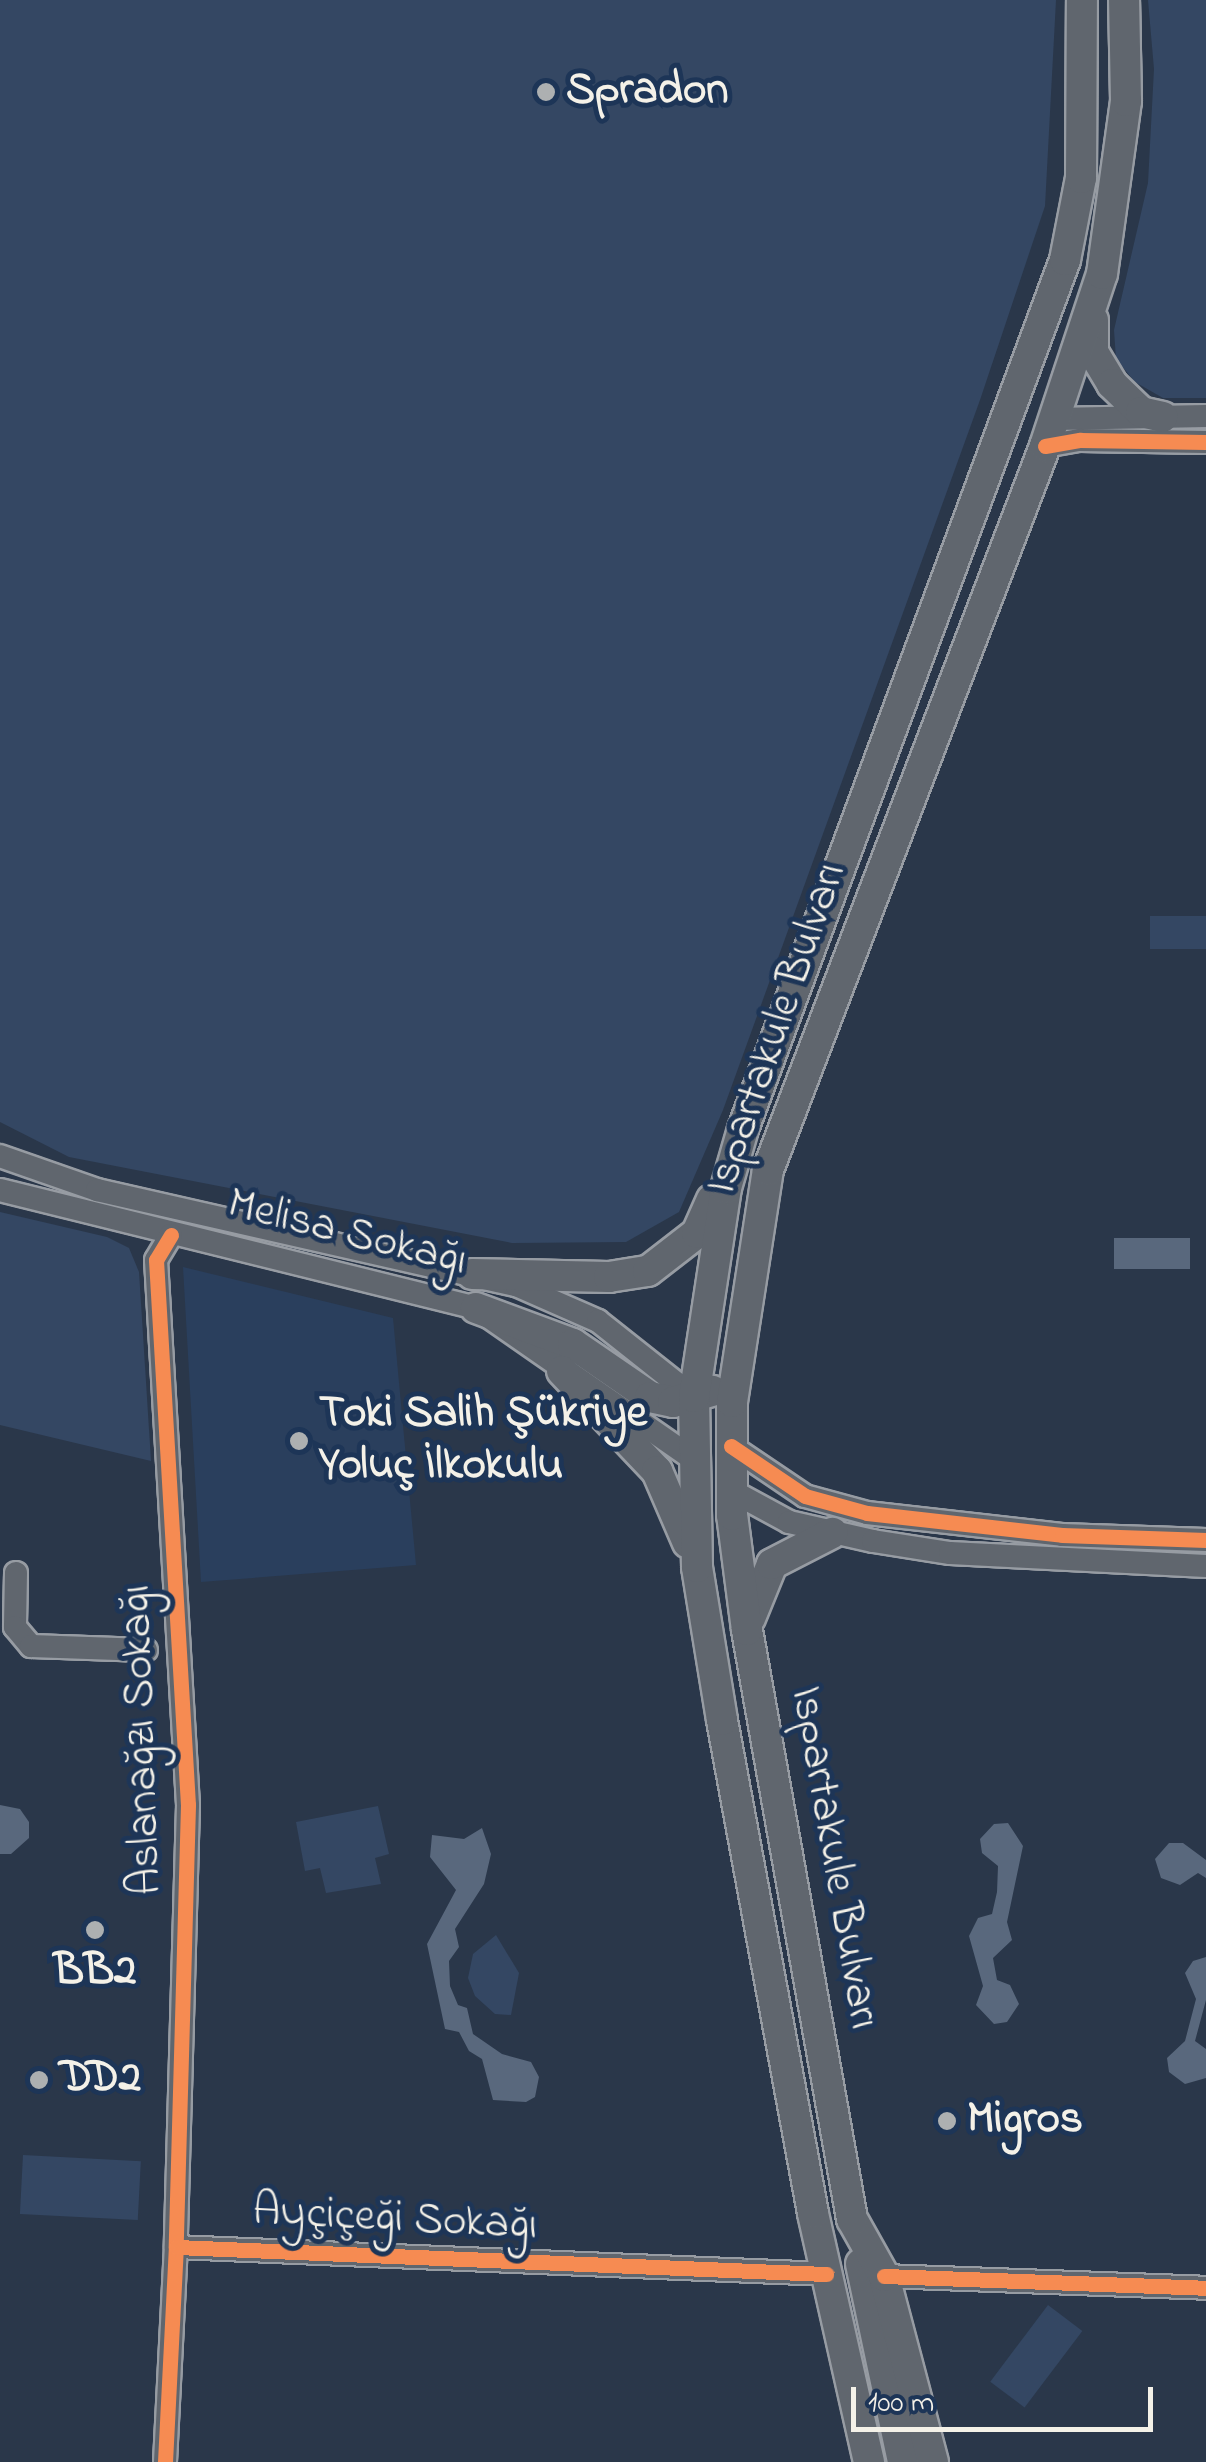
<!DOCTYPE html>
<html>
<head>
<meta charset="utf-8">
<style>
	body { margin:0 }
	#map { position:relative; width:1206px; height:2462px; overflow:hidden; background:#2a374a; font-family:"Indie Flower",sans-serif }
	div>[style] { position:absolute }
	.built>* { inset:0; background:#2a3f5d }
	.green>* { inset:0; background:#344763; transform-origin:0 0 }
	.water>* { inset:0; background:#59687d; transform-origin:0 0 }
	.roads { filter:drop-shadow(2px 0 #979ca3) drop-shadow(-2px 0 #979ca3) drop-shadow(0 2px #979ca3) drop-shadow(0 -2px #979ca3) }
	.minor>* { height:22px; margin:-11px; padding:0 11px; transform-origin:11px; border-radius:11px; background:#60666e }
	.major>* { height:30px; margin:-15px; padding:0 15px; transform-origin:15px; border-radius:15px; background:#60666e }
	.cycleway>* { height:15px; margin:-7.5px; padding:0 7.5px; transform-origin:7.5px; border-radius:7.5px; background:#f68b52 }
	.dots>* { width:28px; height:28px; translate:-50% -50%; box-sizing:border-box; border:5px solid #1d3557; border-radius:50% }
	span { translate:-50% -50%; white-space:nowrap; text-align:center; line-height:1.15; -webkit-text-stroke:10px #1d3557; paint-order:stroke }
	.poi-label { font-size:45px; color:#f4f1e8; font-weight:700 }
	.left { translate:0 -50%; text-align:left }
	.street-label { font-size:45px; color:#f4f1e8 }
	.scale { position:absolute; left:851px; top:2387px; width:302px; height:45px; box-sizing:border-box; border:5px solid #f4f1e8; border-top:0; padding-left:12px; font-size:30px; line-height:35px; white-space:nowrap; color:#f4f1e8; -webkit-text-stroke:8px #1d3557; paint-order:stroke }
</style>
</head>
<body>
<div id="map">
	<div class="built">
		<div style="clip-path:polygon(183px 1267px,393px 1318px,416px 1565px,201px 1582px)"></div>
	</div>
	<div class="green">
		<div style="clip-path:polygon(0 0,1056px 0,1045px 206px,980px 400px,723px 1110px,679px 1212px,626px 1242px,512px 1243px,69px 1157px,0 1122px)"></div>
		<div style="clip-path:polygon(1148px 0,1206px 0,1206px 398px,1163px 398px,1135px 382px,1116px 359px,1114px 330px,1148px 183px,1154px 69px)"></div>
		<div style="left:1150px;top:916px;width:56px;height:33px"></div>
		<div style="clip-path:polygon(0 1212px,107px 1237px,129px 1248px,139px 1272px,151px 1461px,0 1425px)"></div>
		<div style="clip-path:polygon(378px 1806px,389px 1854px,375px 1858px,381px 1884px,326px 1893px,320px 1868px,305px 1871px,296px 1822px)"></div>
		<div style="clip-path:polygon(496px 1935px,519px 1973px,511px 2015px,495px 2014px,475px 1996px,468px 1978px,473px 1954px)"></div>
		<div style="left:23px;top:2155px;width:118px;height:59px;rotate:3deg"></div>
		<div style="left:1048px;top:2305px;width:43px;height:96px;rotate:37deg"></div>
	</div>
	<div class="water">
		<div style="left:1114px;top:1238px;width:76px;height:31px"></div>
		<div style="clip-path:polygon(0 1805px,20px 1809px,29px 1822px,29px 1838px,11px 1854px,0 1854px)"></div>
		<div style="clip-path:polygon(1008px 1823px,1023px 1846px,1007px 1922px,1012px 1940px,993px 1958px,997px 1980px,1010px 1985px,1019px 2004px,1007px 2022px,994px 2024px,976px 2005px,983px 1986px,969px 1936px,978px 1918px,992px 1914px,997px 1892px,998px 1866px,982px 1853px,980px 1839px,994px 1824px)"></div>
		<div style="clip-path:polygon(482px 1828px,491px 1854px,484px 1884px,455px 1929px,459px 1947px,449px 1961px,450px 1986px,458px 2005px,467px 2008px,473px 2034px,502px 2054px,531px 2062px,539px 2077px,535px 2097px,526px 2102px,493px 2100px,482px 2059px,469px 2051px,459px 2032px,445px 2029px,427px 1944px,456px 1890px,430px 1857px,432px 1835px,464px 1839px)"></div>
		<div style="clip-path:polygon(1169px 1843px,1183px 1843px,1206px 1860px,1206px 1878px,1198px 1873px,1180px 1885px,1161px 1878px,1155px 1859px)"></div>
		<div style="clip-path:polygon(1206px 1957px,1206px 2000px,1195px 2041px,1206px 2049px,1206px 2078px,1185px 2084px,1169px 2072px,1167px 2058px,1185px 2041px,1196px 1999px,1185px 1973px,1193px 1961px)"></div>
	</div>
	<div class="roads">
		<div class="minor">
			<div style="left:1055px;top:419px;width:151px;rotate:-1.1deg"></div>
			<div style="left:1045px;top:446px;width:36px;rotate:-10deg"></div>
			<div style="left:1080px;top:440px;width:126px;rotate:0.9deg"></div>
			<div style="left:0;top:1156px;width:103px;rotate:19.3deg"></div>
			<div style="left:97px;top:1190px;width:430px;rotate:12.8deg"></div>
			<div style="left:516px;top:1285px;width:90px;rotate:23.7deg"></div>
			<div style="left:598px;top:1321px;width:122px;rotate:38.4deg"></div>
			<div style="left:0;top:1190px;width:490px;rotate:13.9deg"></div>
			<div style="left:476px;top:1308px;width:263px;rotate:34.8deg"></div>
			<div style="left:171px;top:1235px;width:29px;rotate:121deg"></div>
			<div style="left:156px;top:1260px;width:546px;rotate:86.64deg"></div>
			<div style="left:188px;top:1805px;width:442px;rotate:91.6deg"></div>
			<div style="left:731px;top:1446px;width:89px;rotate:34deg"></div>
			<div style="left:805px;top:1496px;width:64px;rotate:15.3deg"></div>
			<div style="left:867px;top:1513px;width:196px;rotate:6.4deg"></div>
			<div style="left:1062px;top:1535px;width:144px;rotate:2deg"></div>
			<div style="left:732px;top:1491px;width:65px;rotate:28.5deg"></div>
			<div style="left:789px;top:1522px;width:86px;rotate:12.7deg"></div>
			<div style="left:873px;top:1541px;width:78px;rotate:8.9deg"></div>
			<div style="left:950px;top:1553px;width:256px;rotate:2.9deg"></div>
			<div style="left:16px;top:1573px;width:54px;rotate:91.1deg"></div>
			<div style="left:15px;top:1627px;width:25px;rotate:50deg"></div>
			<div style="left:31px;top:1646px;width:115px;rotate:2deg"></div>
			<div style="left:884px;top:2276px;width:322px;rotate:2.1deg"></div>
			<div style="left:165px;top:2462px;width:215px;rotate:-87.1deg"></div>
			<div style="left:176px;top:2247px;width:651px;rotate:2.38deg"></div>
		</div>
		<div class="major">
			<div style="left:1093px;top:320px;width:32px;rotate:90deg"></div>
			<div style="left:1093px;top:352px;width:37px;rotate:59deg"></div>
			<div style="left:1112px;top:384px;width:40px;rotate:44deg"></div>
			<div style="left:1141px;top:412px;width:22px;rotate:13deg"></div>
			<div style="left:472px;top:1274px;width:137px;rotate:1.3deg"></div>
			<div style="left:609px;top:1277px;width:39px;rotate:-9deg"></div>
			<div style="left:648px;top:1271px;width:62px;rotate:-37.8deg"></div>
			<div style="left:697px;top:1233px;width:36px;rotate:-66deg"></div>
			<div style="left:476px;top:1308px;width:103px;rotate:20.4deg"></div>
			<div style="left:573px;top:1344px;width:93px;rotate:34.5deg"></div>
			<div style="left:650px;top:1397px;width:24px;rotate:12deg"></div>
			<div style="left:673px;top:1402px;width:41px;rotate:-15.8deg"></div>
			<div style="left:562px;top:1371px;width:138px;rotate:46.5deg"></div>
			<div style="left:657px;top:1471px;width:78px;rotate:66.7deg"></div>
			<div style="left:750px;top:1618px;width:58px;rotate:-67.8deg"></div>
			<div style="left:772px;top:1564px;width:68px;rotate:-27.3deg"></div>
			<div style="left:861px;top:2264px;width:202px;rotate:78deg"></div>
			<div style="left:869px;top:2462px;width:255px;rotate:-102.7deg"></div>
			<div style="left:813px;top:2213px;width:501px;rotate:-100.46deg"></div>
			<div style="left:722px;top:1720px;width:155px;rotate:-99.3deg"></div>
			<div style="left:697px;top:1567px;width:170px;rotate:-91deg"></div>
			<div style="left:694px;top:1397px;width:211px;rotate:-81.3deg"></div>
			<div style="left:726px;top:1188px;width:61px;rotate:-73.9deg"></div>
			<div style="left:743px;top:1129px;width:927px;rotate:-69.67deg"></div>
			<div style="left:1065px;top:260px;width:84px;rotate:-79deg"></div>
			<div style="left:1081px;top:178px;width:178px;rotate:-89.7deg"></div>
			<div style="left:933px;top:2462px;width:192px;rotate:-104.8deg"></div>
			<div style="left:884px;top:2276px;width:65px;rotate:-119.3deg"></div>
			<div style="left:852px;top:2219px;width:598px;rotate:-100.11deg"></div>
			<div style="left:747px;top:1630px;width:116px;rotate:-97.4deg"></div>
			<div style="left:732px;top:1515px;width:113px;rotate:-90deg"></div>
			<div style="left:732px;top:1402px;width:235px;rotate:-81.2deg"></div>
			<div style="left:768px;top:1170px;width:775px;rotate:-69.06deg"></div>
			<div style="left:1045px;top:446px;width:181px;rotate:-71.7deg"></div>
			<div style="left:1102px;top:274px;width:175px;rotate:-82.1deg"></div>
			<div style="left:1126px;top:101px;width:101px;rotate:-91.1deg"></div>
		</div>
	</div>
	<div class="cycleway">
		<div style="left:1045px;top:446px;width:36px;rotate:-10deg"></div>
		<div style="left:1080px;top:440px;width:126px;rotate:0.9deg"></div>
		<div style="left:171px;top:1235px;width:29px;rotate:121deg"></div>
		<div style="left:156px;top:1260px;width:546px;rotate:86.64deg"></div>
		<div style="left:188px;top:1805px;width:442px;rotate:91.6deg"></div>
		<div style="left:731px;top:1446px;width:89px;rotate:34deg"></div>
		<div style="left:805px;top:1496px;width:64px;rotate:15.3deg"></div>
		<div style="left:867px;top:1513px;width:196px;rotate:6.4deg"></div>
		<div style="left:1062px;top:1535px;width:144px;rotate:2deg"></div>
		<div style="left:884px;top:2276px;width:322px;rotate:2.1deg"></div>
		<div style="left:165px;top:2462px;width:215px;rotate:-87.1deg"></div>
		<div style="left:176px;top:2247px;width:651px;rotate:2.38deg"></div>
	</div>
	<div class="dots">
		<div style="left:546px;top:92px;background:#adb0b1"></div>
		<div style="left:299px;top:1441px;background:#adb0b1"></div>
		<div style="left:95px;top:1930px;background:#adb0b1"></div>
		<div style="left:39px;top:2080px;background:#adb0b1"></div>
		<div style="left:947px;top:2121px;background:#adb0b1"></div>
	</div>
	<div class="poi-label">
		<span class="left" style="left:566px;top:92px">Spradon</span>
		<span class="left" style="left:319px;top:1441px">Toki Salih Şükriye<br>Yoluç İlkokulu</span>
		<span style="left:95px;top:1973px">BB2</span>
		<span class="left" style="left:59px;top:2080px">DD2</span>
		<span class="left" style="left:967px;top:2121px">Migros</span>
	</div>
	<div class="street-label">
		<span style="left:778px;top:1029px;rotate:-71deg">Ispartakule Bulvarı</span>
		<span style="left:347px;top:1234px;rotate:14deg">Melisa Sokağı</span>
		<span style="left:143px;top:1740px;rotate:-92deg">Aslanağzı Sokağı</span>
		<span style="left:833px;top:1858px;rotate:80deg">Ispartakule Bulvarı</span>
		<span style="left:395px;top:2220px;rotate:3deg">Ayçiçeği Sokağı</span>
	</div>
	<div class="scale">100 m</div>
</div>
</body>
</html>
